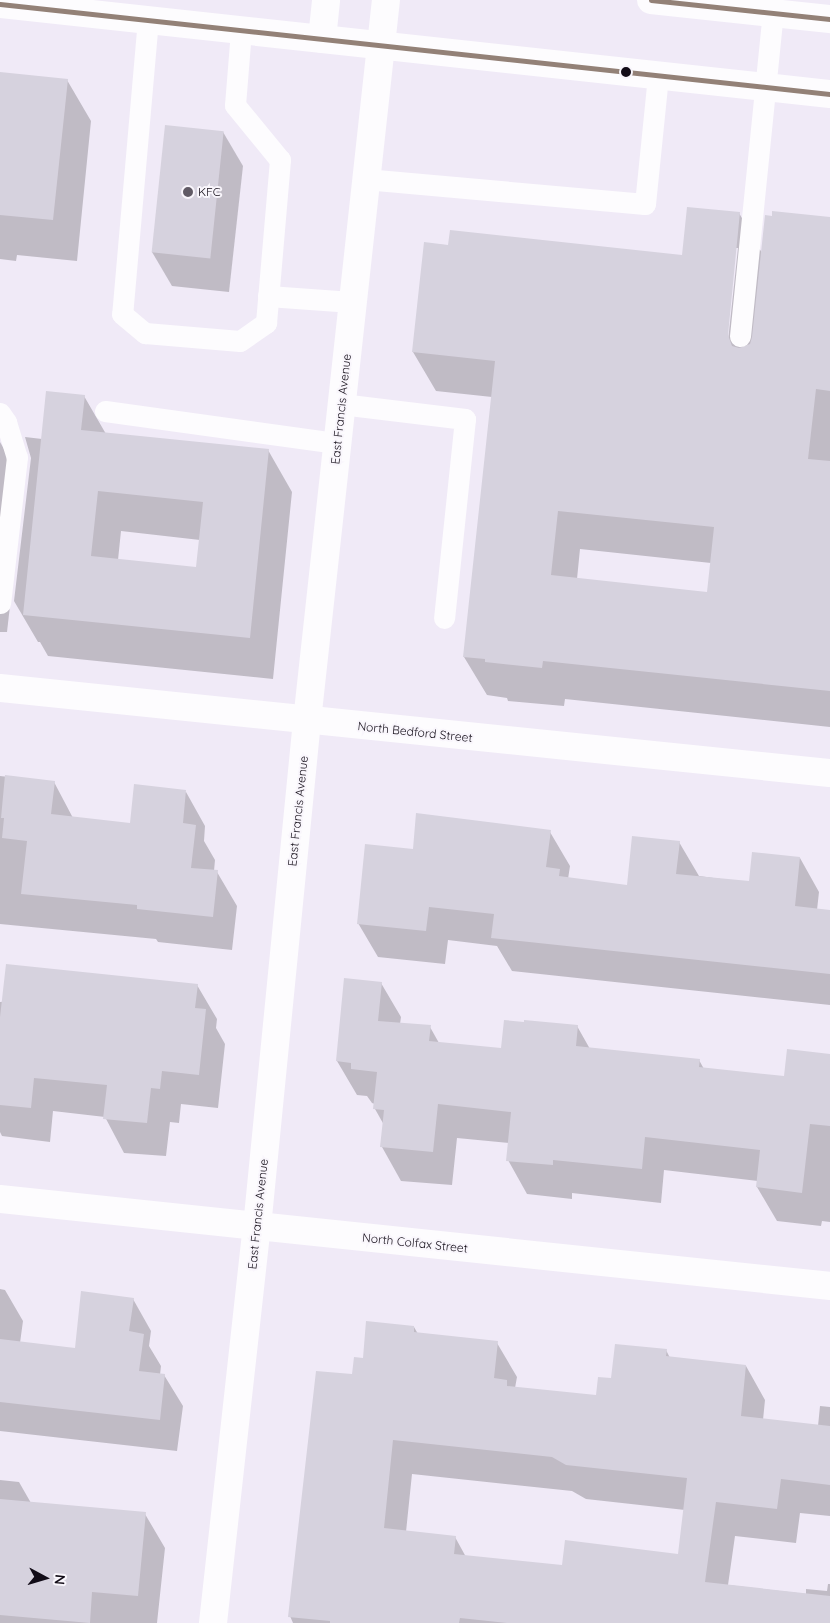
<!DOCTYPE html>
<html>
<head>
<meta charset="utf-8">
<style>
	body { margin:0 }
	#map { position:relative; width:830px; height:1623px; overflow:hidden; background:#f0eaf7; font-family:Quicksand,sans-serif }
	div>[style] { position:absolute }
	.shadow>* { inset:0; background:#0003 }
	.building>* { inset:0; background:#d6d2de; transform-origin:0 0 }
	.service>* { height:21px; margin:-10.5px; padding:0 10.5px; transform-origin:10.5px; border-radius:10.5px; background:#fdfcfe }
	.minor>* { height:28px; margin:-14px; padding:0 14px; transform-origin:14px; border-radius:14px; background:#fdfcfe }
	.primary>* { height:28px; margin:-14px; padding:0 14px; transform-origin:14px; border-radius:14px; background:#fdfcfe }
	.bus-1>* { height:5px; margin:-2.5px; padding:0 2.5px; transform-origin:2.5px; border-radius:2.5px; background:#938177 }
	.dots>* { width:14px; height:14px; translate:-50% -50%; box-sizing:border-box; border:2px solid #f9f6fc; border-radius:50% }
	span { translate:-50% -50%; white-space:nowrap; text-align:center; line-height:1.15; -webkit-text-stroke:4px #f9f6fc; paint-order:stroke }
	.poi-label { font-size:12px; color:#120c17 }
	.left { translate:0 -50%; text-align:left }
	.street-label { font-size:12px; color:#120c17 }
	.north { position:absolute; left:20px; top:1553px; width:50px; height:50px; -webkit-text-stroke:4px #f9f6fc; paint-order:stroke; rotate:96deg; font-size:14px; font-weight:700; line-height:20px; text-align:center; color:#120c17 }
	.north::after { content:''; display:block; margin:auto; width:18px; height:22px; background:#120c17; clip-path:polygon(50% 0,100% 100%,50% 72%,0 100%) }
</style>
</head>
<body>
<div id="map">
	<div class="shadow">
		<div style="clip-path:polygon(0 73px,67px 80px,91px 121px,77px 261px,17px 255px,16px 261px,0 259px)"></div>
		<div style="clip-path:polygon(223px 132px,243px 166px,229px 292px,172px 286px,152px 252px)"></div>
		<div style="clip-path:polygon(evenodd,739px 213px,762px 253px,830px 218px,830px 727px,565px 699px,564px 706px,508px 701px,507px 698px,487px 695px,464px 657px,492px 397px,436px 391px,413px 352px,425px 244px,683px 257px,739px 213px,735px 248px,738px 248px,728px 341px,726px 341px,735px 248px,739px 213px,580px 549px,711px 563px,708px 593px,577px 579px,580px 549px)"></div>
		<div style="clip-path:polygon(evenodd,84px 396px,106px 434px,268px 450px,292px 492px,273px 679px,48px 656px,40px 642px,38px 642px,14px 601px,31px 458px,25px 437px,42px 439px,84px 396px,121px 531px,200px 540px,197px 568px,118px 560px,121px 531px)"></div>
		<div style="clip-path:polygon(0 442px,15px 468px,23px 493px,7px 632px,0 632px)"></div>
		<div style="clip-path:polygon(0 776px,54px 782px,73px 818px,131px 824px,186px 792px,205px 826px,204px 841px,215px 860px,214px 871px,217px 872px,237px 906px,232px 950px,158px 942px,156px 939px,0 924px)"></div>
		<div style="clip-path:polygon(550px 832px,570px 866px,568px 879px,628px 886px,679px 842px,699px 876px,750px 883px,800px 858px,819px 892px,817px 910px,830px 911px,830px 1005px,512px 971px,497px 946px,448px 940px,445px 964px,378px 957px,358px 923px,414px 850px)"></div>
		<div style="clip-path:polygon(381px 983px,401px 1017px,400px 1024px,430px 1027px,439px 1043px,502px 1050px,577px 1026px,590px 1049px,699px 1060px,704px 1069px,785px 1078px,830px 1055px,830px 1222px,822px 1221px,821px 1226px,777px 1221px,757px 1187px,758px 1181px,664px 1170px,661px 1203px,572px 1193px,572px 1199px,527px 1194px,508px 1160px,509px 1143px,457px 1138px,452px 1185px,401px 1181px,382px 1147px,384px 1125px,375px 1109px,375px 1104px,372px 1103px,367px 1096px,357px 1095px,337px 1061px)"></div>
		<div style="clip-path:polygon(197px 985px,217px 1019px,216px 1028px,225px 1044px,218px 1108px,181px 1104px,179px 1123px,170px 1122px,166px 1156px,124px 1153px,105px 1117px,53px 1111px,50px 1142px,2px 1136px,0 1132px,0 1002px)"></div>
		<div style="clip-path:polygon(0 1289px,5px 1290px,23px 1321px,20px 1343px,76px 1349px,133px 1299px,151px 1331px,149px 1346px,161px 1366px,160px 1375px,164px 1375px,183px 1406px,177px 1451px,0 1431px)"></div>
		<div style="clip-path:polygon(evenodd,414px 1327px,418px 1334px,497px 1343px,517px 1377px,515px 1388px,597px 1396px,613px 1379px,666px 1350px,670px 1358px,746px 1366px,765px 1400px,763px 1420px,818px 1426px,820px 1406px,830px 1407px,830px 1516px,800px 1513px,796px 1543px,735px 1536px,728px 1585px,806px 1594px,806px 1589px,827px 1591px,828px 1584px,830px 1584px,830px 1623px,293px 1623px,290px 1616px,354px 1376px,364px 1359px,414px 1327px,412px 1474px,572px 1491px,586px 1499px,685px 1510px,680px 1555px,564px 1567px,466px 1557px,455px 1537px,406px 1532px,412px 1474px)"></div>
		<div style="clip-path:polygon(0 1480px,19px 1482px,31px 1503px,145px 1514px,165px 1548px,157px 1623px,0 1623px)"></div>
	</div>
	<div class="building">
		<div style="clip-path:polygon(0 72px,68px 79px,53px 220px,0 215px)"></div>
		<div style="left:165px;top:125px;width:59px;height:128px;rotate:6deg"></div>
		<div style="clip-path:polygon(evenodd,687px 207px,740px 212px,728px 335px,732px 346px,739px 348px,750px 344px,752px 337px,765px 215px,772px 216px,772px 211px,830px 217px,830px 391px,816px 389px,808px 459px,830px 461px,830px 691px,543px 661px,542px 668px,485px 662px,485px 659px,463px 657px,495px 361px,412px 352px,424px 242px,448px 245px,450px 230px,682px 255px,687px 207px,558px 511px,714px 527px,707px 592px,551px 575px,558px 511px)"></div>
		<div style="clip-path:polygon(evenodd,46px 391px,85px 395px,81px 430px,269px 449px,250px 638px,23px 615px,46px 391px,98px 491px,203px 502px,196px 567px,91px 556px,98px 491px)"></div>
		<div style="clip-path:polygon(5px 775px,55px 781px,51px 814px,130px 823px,134px 784px,186px 790px,183px 823px,196px 825px,191px 868px,218px 870px,213px 917px,137px 909px,137px 905px,21px 894px,27px 841px,2px 838px,4px 818px,1px 818px)"></div>
		<div style="clip-path:polygon(416px 813px,551px 830px,546px 867px,560px 869px,559px 876px,627px 885px,632px 836px,680px 841px,676px 874px,749px 881px,752px 852px,800px 857px,795px 906px,830px 910px,830px 974px,491px 938px,494px 914px,429px 907px,426px 931px,357px 924px,365px 844px,413px 849px)"></div>
		<div style="clip-path:polygon(6px 964px,198px 984px,195px 1008px,206px 1009px,199px 1075px,162px 1071px,160px 1089px,151px 1088px,147px 1123px,103px 1119px,107px 1085px,34px 1078px,31px 1108px,0 1105px,0 1017px)"></div>
		<div style="clip-path:polygon(344px 978px,382px 982px,378px 1021px,431px 1025px,429px 1041px,501px 1048px,504px 1020px,524px 1022px,524px 1020px,578px 1025px,576px 1046px,700px 1059px,699px 1067px,784px 1076px,787px 1049px,830px 1054px,830px 1126px,810px 1124px,802px 1193px,756px 1187px,760px 1150px,645px 1137px,642px 1169px,553px 1160px,553px 1165px,506px 1161px,511px 1112px,438px 1104px,433px 1152px,380px 1147px,384px 1110px,373px 1109px,377px 1072px,351px 1069px,351px 1063px,336px 1061px)"></div>
		<div style="clip-path:polygon(81px 1291px,134px 1298px,129px 1331px,144px 1334px,139px 1371px,165px 1374px,160px 1420px,0 1402px,0 1339px,75px 1348px)"></div>
		<div style="clip-path:polygon(evenodd,366px 1321px,414px 1326px,414px 1332px,498px 1341px,494px 1378px,507px 1380px,507px 1386px,596px 1395px,598px 1377px,611px 1378px,615px 1344px,667px 1349px,666px 1356px,746px 1365px,741px 1416px,830px 1426px,830px 1485px,781px 1479px,777px 1509px,716px 1502px,705px 1582px,830px 1596px,830px 1623px,507px 1623px,460px 1618px,459px 1623px,330px 1623px,330px 1621px,288px 1617px,316px 1371px,352px 1374px,354px 1357px,363px 1358px,366px 1321px,393px 1440px,552px 1457px,566px 1465px,687px 1478px,678px 1554px,565px 1540px,562px 1565px,454px 1554px,456px 1536px,384px 1528px,393px 1440px)"></div>
		<div style="clip-path:polygon(0 1499px,146px 1512px,138px 1596px,92px 1592px,90px 1623px,0 1615px)"></div>
	</div>
	<div class="service">
		<div style="left:148px;top:19px;width:296px;rotate:95deg"></div>
		<div style="left:122px;top:314px;width:30px;rotate:40deg"></div>
		<div style="left:145px;top:333px;width:95px;rotate:4.8deg"></div>
		<div style="left:240px;top:341px;width:32px;rotate:-35deg"></div>
		<div style="left:266px;top:323px;width:164px;rotate:-85.1deg"></div>
		<div style="left:280px;top:160px;width:71px;rotate:-129.3deg"></div>
		<div style="left:235px;top:105px;width:75px;rotate:-85.4deg"></div>
		<div style="left:365px;top:179px;width:281px;rotate:5.1deg"></div>
		<div style="left:645px;top:204px;width:130px;rotate:-84.2deg"></div>
		<div style="left:268px;top:296px;width:84px;rotate:4.1deg"></div>
		<div style="left:740px;top:336px;width:325px;rotate:-84.2deg"></div>
		<div style="left:341px;top:404px;width:125px;rotate:6.9deg"></div>
		<div style="left:465px;top:419px;width:200px;rotate:96deg"></div>
		<div style="left:105px;top:411px;width:234px;rotate:7.9deg"></div>
		<div style="left:0;top:413px;width:11px;rotate:56deg"></div>
		<div style="left:6px;top:422px;width:37px;rotate:73deg"></div>
		<div style="left:17px;top:457px;width:147px;rotate:96.6deg"></div>
	</div>
	<div class="minor">
		<div style="left:322px;top:39px;width:39px;rotate:-84deg"></div>
		<div style="left:0;top:688px;width:834px;rotate:5.85deg"></div>
		<div style="left:0;top:1199px;width:835px;rotate:5.98deg"></div>
		<div style="left:213px;top:1623px;width:398px;rotate:-83.7deg"></div>
		<div style="left:257px;top:1227px;width:508px;rotate:-84.36deg"></div>
		<div style="left:307px;top:721px;width:725px;rotate:-83.75deg"></div>
	</div>
	<div class="primary">
		<div style="left:651px;top:0;width:180px;rotate:6.1deg"></div>
		<div style="left:0;top:4px;width:835px;rotate:6.19deg"></div>
	</div>
	<div class="bus-1">
		<div style="left:651px;top:0;width:180px;rotate:6.1deg"></div>
		<div style="left:0;top:4px;width:835px;rotate:6.19deg"></div>
	</div>
	<div class="dots">
		<div style="left:626px;top:72px;background:#120c17"></div>
		<div style="left:188px;top:192px;background:#605a65"></div>
	</div>
	<div class="poi-label">
		<span class="left" style="left:198px;top:192px">KFC</span>
	</div>
	<div class="street-label">
		<span style="left:341px;top:409px;rotate:-84deg">East Francis Avenue</span>
		<span style="left:415px;top:732px;rotate:6deg">North Bedford Street</span>
		<span style="left:298px;top:811px;rotate:-84deg">East Francis Avenue</span>
		<span style="left:258px;top:1214px;rotate:-84deg">East Francis Avenue</span>
		<span style="left:415px;top:1243px;rotate:6deg">North Colfax Street</span>
	</div>
	<div class="north">N</div>
</div>
</body>
</html>
